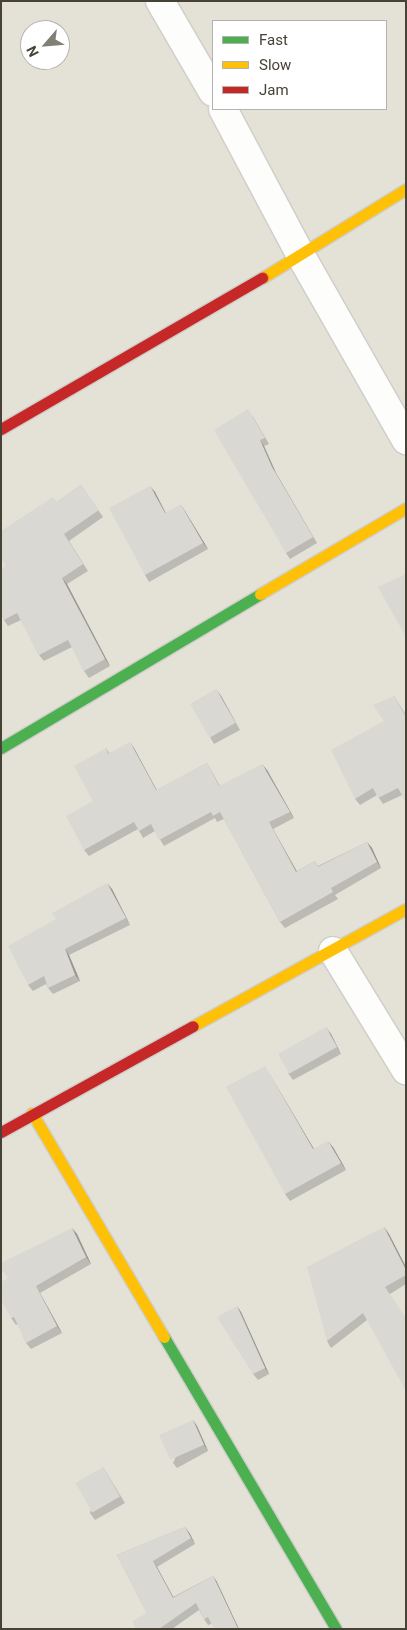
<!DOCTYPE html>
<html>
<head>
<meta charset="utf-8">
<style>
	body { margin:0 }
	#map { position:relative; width:407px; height:1630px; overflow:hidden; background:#f0efea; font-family:Roboto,sans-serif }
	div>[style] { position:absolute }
	.residential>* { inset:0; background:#e4e1d7 }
	.roads { filter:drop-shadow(1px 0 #cecdc8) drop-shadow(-1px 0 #cecdc8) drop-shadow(0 1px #cecdc8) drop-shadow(0 -1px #cecdc8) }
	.street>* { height:28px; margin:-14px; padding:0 14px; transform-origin:14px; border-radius:14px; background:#fdfdfc }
	.fast>* { height:11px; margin:-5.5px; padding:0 5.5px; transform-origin:5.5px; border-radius:5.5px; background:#4caf50 }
	.slow>* { height:11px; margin:-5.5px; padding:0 5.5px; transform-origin:5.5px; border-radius:5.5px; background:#ffc107 }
	.jam>* { height:11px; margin:-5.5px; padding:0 5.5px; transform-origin:5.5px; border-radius:5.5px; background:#c62828 }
	.wall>* { inset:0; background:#bbbab5 }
	.shaded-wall>* { inset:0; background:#999794 }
	.building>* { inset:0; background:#dad8d3; transform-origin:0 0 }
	span { translate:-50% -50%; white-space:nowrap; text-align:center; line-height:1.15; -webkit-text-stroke:5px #fff; paint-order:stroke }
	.frame { position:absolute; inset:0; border:2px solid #464236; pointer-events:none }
	.legend { position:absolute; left:212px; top:20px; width:175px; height:90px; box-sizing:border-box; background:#fff; border:1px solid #b5b3af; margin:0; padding:6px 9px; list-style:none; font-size:15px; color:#464236 }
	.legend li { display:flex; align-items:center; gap:10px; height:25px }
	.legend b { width:25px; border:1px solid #b5b3af }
	.north { position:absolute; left:20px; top:20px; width:50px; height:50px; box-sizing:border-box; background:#fff; border:1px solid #b5b3af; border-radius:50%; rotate:243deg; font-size:14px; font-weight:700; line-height:20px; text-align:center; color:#464236 }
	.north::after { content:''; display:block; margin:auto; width:18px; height:22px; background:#827f75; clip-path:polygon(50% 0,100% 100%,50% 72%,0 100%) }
</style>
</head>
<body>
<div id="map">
	<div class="residential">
		<div style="clip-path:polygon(evenodd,1px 1px,406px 1px,406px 1629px,1px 1629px,1px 1px,213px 21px,386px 21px,386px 109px,213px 109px,213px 21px,1px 1px,30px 30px,60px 30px,60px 60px,30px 60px,30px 30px)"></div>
	</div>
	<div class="roads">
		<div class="street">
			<div style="left:160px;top:1px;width:105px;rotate:59.8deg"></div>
			<div style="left:223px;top:109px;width:166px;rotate:62deg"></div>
			<div style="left:301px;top:256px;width:212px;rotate:60.3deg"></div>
			<div style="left:333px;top:951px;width:140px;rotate:58.5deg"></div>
		</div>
		<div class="fast">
			<div style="left:1px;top:748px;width:301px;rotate:-30.7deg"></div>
			<div style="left:164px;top:1337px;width:339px;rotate:59.5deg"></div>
		</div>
		<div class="slow">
			<div style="left:262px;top:278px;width:169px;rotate:-31.7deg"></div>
			<div style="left:260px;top:594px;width:169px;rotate:-30.5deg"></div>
			<div style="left:193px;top:1026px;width:243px;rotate:-28.8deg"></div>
			<div style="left:32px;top:1113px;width:260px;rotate:59.5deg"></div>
		</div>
		<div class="jam">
			<div style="left:1px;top:429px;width:302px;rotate:-30.1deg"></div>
			<div style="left:1px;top:1132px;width:219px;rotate:-28.9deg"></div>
		</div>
	</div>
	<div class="wall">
		<div style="clip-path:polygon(252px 415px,269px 444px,264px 446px,276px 473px,317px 543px,290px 559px,286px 553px)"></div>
		<div style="clip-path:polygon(81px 485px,103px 517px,69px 541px,88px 571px,67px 584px,110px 666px,89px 678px,84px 671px,72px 647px,44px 661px,39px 655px,21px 620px,8px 626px,4px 620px,6px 566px,57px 502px)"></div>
		<div style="clip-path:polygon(155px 492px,166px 513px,181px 505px,208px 549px,149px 582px,145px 575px)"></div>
		<div style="clip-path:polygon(221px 696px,240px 730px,214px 744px,210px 737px)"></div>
		<div style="clip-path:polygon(394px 696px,406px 715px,406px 802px,402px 795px,383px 804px,377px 795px,360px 805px,355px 799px,384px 721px)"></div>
		<div style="clip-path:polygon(106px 748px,109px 753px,134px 748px,157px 790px,207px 763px,211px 770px,220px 786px,267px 770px,294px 818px,273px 829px,297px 871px,315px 861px,318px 866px,367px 842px,372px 848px,381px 868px,335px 895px,338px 899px,285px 928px,280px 922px,224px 819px,217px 822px,215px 818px,164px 846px,155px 831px,143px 838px,138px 829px,89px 856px,84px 850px,93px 801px)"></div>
		<div style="clip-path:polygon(112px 889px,130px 925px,69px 955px,80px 981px,53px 994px,48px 988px,46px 984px,33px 991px,28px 985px)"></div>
		<div style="clip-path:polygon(331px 1034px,341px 1054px,293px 1080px,288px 1073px)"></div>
		<div style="clip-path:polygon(269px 1073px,314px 1149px,333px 1147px,346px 1170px,290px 1201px,285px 1194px)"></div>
		<div style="clip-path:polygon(384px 1227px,389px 1234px,406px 1267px,406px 1284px,390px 1294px,367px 1320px,331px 1348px,327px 1341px)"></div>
		<div style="clip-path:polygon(72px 1228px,77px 1234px,91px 1264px,40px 1293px,62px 1333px,31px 1349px,26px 1343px,18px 1324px,16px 1325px,11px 1318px)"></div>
		<div style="clip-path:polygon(237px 1306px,241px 1312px,269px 1374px,258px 1380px,253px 1374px)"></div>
		<div style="clip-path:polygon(193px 1420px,197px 1426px,208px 1451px,177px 1468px,173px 1463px)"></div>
		<div style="clip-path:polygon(103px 1467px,125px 1503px,95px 1520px,90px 1513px)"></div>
		<div style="clip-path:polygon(185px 1527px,190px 1534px,195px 1544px,157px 1567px,173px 1597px,213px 1576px,217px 1582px,211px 1624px,208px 1625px,204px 1619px,199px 1610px,172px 1629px,136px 1629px,147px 1613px,117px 1555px)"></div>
	</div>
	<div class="shaded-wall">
		<div style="clip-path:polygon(260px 440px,264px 446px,276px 473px,317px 543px,272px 467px)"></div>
		<div style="clip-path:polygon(150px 486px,155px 492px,169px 520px,165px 513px)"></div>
		<div style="clip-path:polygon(181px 505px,185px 511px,208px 549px,203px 543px)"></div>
		<div style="clip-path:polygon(62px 578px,67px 584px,110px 666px,105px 659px)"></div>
		<div style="clip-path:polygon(216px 689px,221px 696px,240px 730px,236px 723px)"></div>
		<div style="clip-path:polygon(130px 742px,134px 748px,160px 797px,156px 790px)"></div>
		<div style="clip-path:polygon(262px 764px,267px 770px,294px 818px,290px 812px)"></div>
		<div style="clip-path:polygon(269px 822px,273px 829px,300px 878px,296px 872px)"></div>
		<div style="clip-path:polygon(367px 842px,372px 848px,381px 868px,377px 862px)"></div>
		<div style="clip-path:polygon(107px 883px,112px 889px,130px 925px,126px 918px)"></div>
		<div style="clip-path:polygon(65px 949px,69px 955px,80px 981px,75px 975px)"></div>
		<div style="clip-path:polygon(326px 1027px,331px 1034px,341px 1054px,337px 1047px)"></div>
		<div style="clip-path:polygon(265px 1066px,269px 1073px,318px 1156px,313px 1149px)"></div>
		<div style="clip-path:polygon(328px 1141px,333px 1147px,346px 1170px,341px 1163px)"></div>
		<div style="clip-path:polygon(384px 1227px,389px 1234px,406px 1267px,406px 1270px)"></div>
		<div style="clip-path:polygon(72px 1228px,77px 1234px,91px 1264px,86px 1257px)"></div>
		<div style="clip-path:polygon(36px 1286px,40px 1293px,62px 1333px,57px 1326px)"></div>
		<div style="clip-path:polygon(237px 1306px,241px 1312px,269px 1374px,265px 1368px)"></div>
		<div style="clip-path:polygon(193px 1420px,197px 1426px,208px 1451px,204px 1445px)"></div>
		<div style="clip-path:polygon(185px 1527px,190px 1534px,195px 1544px,191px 1538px)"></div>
		<div style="clip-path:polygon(153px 1561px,157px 1567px,177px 1604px,173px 1598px)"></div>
		<div style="clip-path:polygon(213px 1576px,217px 1582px,239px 1629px,238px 1629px)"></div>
	</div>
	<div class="building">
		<div style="clip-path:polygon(248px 409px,265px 438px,260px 440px,272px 467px,313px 537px,286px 553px,214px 430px)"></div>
		<div style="clip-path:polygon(81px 485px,99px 510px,64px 534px,83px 564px,62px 578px,105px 659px,84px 671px,68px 640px,39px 655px,17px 613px,4px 620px,1px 615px,1px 569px,6px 566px,1px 558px,1px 531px,53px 497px,57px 502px)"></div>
		<div style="clip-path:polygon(150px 486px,165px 513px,181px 505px,203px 543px,145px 575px,109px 508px)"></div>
		<div style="clip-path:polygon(406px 574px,406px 637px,378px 587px)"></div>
		<div style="left:216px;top:689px;width:39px;height:30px;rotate:60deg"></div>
		<div style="clip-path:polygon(394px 696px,406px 717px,406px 802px,398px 788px,378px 798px,373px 788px,355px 799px,331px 750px,384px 721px,373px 705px)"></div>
		<div style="clip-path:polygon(130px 742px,156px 790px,207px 763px,219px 786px,262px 764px,290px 812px,269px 822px,296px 872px,315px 861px,318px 867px,367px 842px,377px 862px,331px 888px,333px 892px,280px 922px,220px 812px,213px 816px,211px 812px,159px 840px,151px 824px,139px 831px,134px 822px,84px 850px,66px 816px,93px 801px,74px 766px,106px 748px,108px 754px)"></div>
		<div style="clip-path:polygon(107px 883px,126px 918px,65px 949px,75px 975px,48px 988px,44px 976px,28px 985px,8px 946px,56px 919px,52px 913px)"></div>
		<div style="left:326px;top:1027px;width:23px;height:55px;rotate:61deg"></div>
		<div style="clip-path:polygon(265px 1066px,313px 1149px,328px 1141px,341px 1163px,285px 1194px,226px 1087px)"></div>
		<div style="clip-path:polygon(384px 1227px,406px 1270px,406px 1275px,385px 1287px,406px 1318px,406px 1391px,363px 1313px,327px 1341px,307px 1267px)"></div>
		<div style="clip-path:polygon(72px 1228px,86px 1257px,36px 1286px,57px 1326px,26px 1343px,14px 1317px,11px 1318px,1px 1300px,1px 1282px,8px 1278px,1px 1269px,1px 1263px)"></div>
		<div style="clip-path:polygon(237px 1306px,265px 1368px,253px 1374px,217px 1317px)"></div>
		<div style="left:193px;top:1420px;width:27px;height:37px;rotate:66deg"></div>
		<div style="left:103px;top:1467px;width:34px;height:32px;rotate:60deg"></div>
		<div style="clip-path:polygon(185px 1527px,191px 1538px,153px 1561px,173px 1598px,213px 1576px,238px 1629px,214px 1629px,208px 1617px,204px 1619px,196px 1603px,159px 1629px,136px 1629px,132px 1621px,147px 1613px,117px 1555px)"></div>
	</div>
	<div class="frame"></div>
	<ul class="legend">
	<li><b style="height:6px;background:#4caf50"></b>Fast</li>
	<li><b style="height:6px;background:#ffc107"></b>Slow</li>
	<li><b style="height:6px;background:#c62828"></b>Jam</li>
	</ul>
	<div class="north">N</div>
</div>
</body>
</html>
